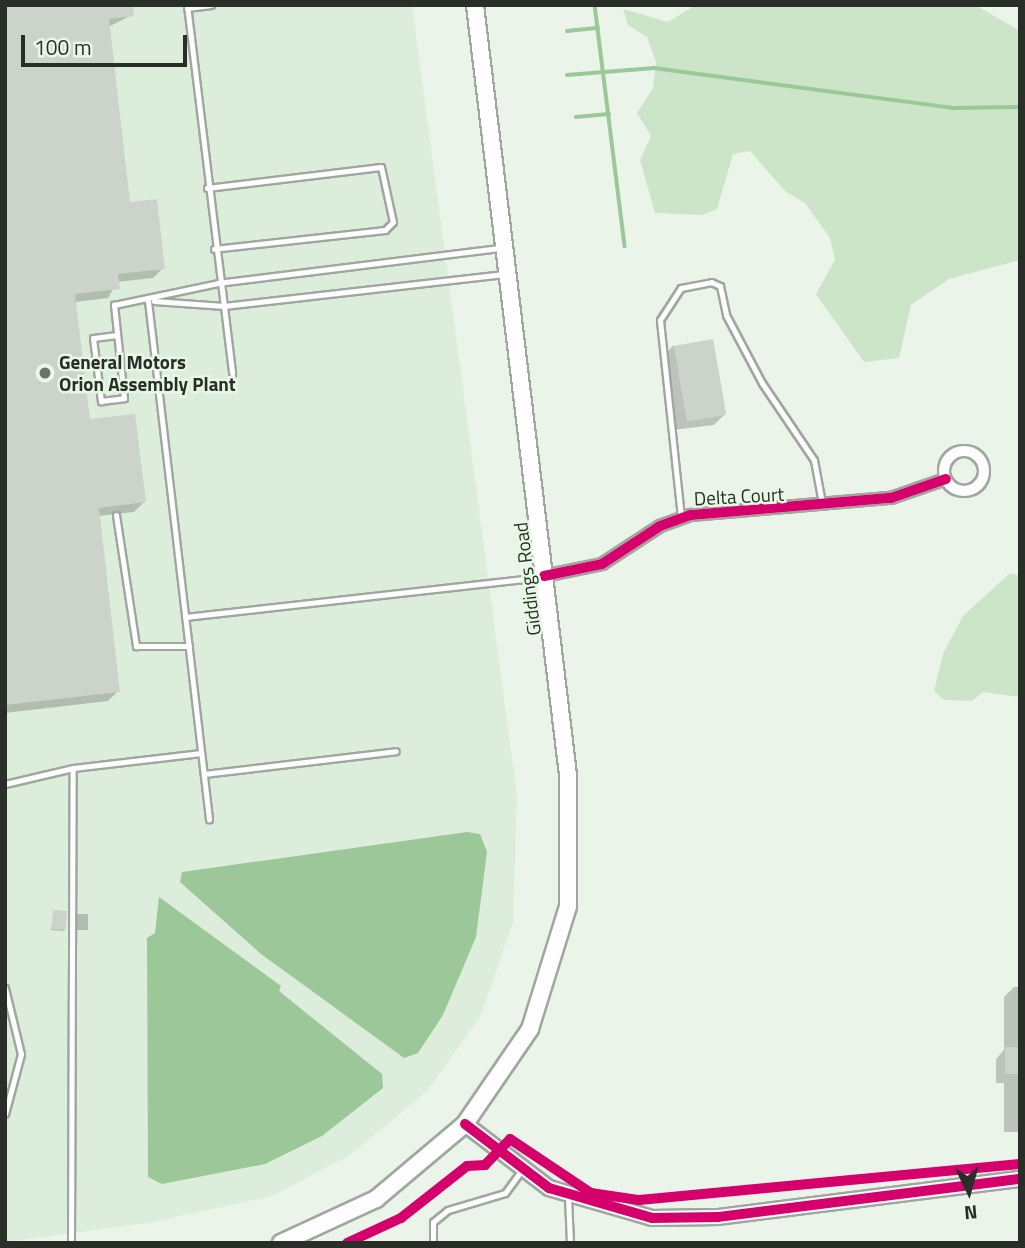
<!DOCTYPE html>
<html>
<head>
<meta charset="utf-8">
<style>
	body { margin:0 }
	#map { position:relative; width:1025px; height:1248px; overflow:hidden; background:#eaf4e9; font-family:"Titillium Web",sans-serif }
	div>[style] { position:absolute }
	.built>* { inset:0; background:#ddeddb }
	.green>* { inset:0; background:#cce5c9 }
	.water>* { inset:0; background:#9cc798 }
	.shadow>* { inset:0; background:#0003; transform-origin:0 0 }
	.stream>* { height:3.5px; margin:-1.75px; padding:0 1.75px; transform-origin:1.75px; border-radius:1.75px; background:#9cc798 }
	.building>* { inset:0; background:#ccd3cb; transform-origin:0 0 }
	.roads { filter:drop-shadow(2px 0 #a0a79f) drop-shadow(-2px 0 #a0a79f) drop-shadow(0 2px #a0a79f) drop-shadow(0 -2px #a0a79f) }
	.service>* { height:5px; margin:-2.5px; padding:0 2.5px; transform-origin:2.5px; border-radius:2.5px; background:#fcfdfc }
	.minor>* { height:10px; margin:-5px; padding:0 5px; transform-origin:5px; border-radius:5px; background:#fcfdfc }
	.minor>.ring { margin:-5px; padding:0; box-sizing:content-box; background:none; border:10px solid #fcfdfc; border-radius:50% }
	.tertiary>* { height:14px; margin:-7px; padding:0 7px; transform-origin:7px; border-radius:7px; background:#fcfdfc }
	.secondary>* { height:16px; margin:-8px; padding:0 8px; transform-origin:8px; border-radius:8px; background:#fcfdfc }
	.cycleway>* { height:10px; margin:-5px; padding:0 5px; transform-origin:5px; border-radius:5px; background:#d6006c }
	.dots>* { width:19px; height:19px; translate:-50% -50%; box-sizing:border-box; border:4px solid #e7f8e5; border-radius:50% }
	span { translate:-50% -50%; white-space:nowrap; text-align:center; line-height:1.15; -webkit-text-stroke:5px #e7f8e5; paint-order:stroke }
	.poi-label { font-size:19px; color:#292f28; font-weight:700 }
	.left { translate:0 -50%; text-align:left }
	.street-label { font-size:19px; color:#292f28 }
	.frame { position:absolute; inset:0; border:7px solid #292f28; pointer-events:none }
	.north { position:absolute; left:934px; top:1157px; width:70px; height:70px; -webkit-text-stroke:5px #e7f8e5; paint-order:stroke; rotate:175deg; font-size:19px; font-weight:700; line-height:28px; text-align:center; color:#292f28 }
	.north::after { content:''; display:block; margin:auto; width:24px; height:32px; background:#292f28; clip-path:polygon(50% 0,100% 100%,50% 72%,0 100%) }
	.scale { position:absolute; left:21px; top:35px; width:166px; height:32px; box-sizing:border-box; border:4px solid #292f28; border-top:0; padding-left:9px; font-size:21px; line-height:24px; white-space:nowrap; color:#292f28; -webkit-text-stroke:5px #e7f8e5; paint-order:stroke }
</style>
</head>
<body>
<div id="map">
	<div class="built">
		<div style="clip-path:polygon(5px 5px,412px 5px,517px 796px,513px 923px,480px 1017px,427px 1091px,350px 1155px,272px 1196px,148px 1223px,5px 1242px)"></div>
	</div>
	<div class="green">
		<div style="clip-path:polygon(696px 5px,975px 5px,1020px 31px,1020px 260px,949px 279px,911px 305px,899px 358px,864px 362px,816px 294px,835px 260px,830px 238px,805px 203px,785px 191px,750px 151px,733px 154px,717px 209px,702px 215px,655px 213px,640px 160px,651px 136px,637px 113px,653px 88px,656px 62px,647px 37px,628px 25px,623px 9px,668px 22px)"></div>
		<div style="clip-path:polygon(1010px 573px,1020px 576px,1020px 697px,983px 692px,972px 701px,944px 700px,934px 691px,943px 654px,963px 616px)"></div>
	</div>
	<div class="water">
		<div style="clip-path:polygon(467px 832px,480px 834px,487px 852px,476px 937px,443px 1015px,418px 1053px,404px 1058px,261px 954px,180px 882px,182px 872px)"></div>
		<div style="clip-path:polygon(159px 897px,281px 986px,279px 991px,382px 1074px,383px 1088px,322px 1136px,265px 1164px,162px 1184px,148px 1177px,147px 938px,155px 933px)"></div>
	</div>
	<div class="shadow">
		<div style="clip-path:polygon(5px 5px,132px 15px,108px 27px,128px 204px,163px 268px,153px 278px,117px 282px,108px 298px,75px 302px,88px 421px,144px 502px,134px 512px,98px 516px,118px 691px,108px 701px,5px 713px)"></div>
		<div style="clip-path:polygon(674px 345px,724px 415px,714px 425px,672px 430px,664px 355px)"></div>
		<div style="clip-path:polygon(54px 912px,65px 929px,64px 931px,51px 930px)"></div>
		<div style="left:88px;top:914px;width:16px;height:11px;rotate:90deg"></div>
		<div style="clip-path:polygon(1014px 987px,1020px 987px,1020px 1132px,1004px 1132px,1004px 1083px,996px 1083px,996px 1059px,1004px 1050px,1004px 997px)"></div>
	</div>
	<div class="stream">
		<div style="left:595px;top:5px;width:243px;rotate:82.9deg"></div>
		<div style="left:567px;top:31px;width:31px;rotate:-6deg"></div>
		<div style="left:567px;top:75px;width:87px;rotate:-4.6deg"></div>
		<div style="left:654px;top:68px;width:301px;rotate:7.6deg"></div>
		<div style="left:952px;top:108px;width:68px;rotate:-0.8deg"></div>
		<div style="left:576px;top:117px;width:33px;rotate:-5deg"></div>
	</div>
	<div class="building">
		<div style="clip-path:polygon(5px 5px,133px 5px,134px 16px,109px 19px,130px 202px,157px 199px,165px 269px,118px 274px,120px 289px,75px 294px,90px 419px,135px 414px,146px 502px,99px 508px,120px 692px,5px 705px)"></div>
		<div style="left:713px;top:339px;width:77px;height:40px;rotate:80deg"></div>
		<div style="left:53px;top:910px;width:14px;height:19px;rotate:4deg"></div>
		<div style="left:1005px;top:1047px;width:15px;height:27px"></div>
	</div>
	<div class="roads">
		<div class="service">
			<div style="left:187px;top:5px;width:371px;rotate:83deg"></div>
			<div style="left:187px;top:8px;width:24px;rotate:-7deg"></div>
			<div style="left:207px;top:188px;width:175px;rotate:-6.9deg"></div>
			<div style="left:381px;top:167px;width:56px;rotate:77.7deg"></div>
			<div style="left:393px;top:222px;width:11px;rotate:135deg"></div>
			<div style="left:385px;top:230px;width:172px;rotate:173.7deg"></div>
			<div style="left:148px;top:301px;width:522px;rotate:83.28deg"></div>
			<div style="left:154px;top:301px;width:70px;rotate:4.1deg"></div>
			<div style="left:224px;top:306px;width:284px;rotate:-6.5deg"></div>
			<div style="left:117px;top:335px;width:24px;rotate:173deg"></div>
			<div style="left:93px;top:338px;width:64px;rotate:82.8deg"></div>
			<div style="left:101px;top:401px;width:23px;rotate:-7deg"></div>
			<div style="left:124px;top:398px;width:94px;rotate:-96.1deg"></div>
			<div style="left:114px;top:305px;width:106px;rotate:-11.9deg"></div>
			<div style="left:218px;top:283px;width:285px;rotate:-7.1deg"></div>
			<div style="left:116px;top:515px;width:133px;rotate:81.3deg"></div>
			<div style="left:136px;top:646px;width:53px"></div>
			<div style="left:681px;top:517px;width:198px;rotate:-96.1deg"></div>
			<div style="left:660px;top:320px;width:38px;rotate:-57deg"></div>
			<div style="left:681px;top:288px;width:31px;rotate:-11deg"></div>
			<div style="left:711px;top:282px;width:10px;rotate:24deg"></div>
			<div style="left:720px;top:286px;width:30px;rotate:78deg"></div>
			<div style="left:726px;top:315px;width:77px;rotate:62.1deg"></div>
			<div style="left:762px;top:383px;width:93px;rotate:56deg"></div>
			<div style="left:814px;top:460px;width:44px;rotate:79.5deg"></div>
			<div style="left:185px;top:617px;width:357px;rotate:-6.4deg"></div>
			<div style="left:204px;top:774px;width:193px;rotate:-6.8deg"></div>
			<div style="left:5px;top:784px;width:70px;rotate:-13.2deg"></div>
			<div style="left:73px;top:768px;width:129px;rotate:-6.7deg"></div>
			<div style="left:5px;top:988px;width:68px;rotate:76.4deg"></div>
			<div style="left:21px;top:1054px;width:62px;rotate:104.9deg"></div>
			<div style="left:568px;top:1197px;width:46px;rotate:87.5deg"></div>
			<div style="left:71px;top:1243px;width:475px;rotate:-89.8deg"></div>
			<div style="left:433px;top:1243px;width:21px;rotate:-90deg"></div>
			<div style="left:433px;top:1222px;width:19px;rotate:-39deg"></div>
			<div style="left:448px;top:1210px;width:59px;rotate:-16.6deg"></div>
			<div style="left:505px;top:1193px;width:27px;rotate:-54deg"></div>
		</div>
		<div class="minor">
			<div class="ring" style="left:944px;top:451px;width:30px;height:30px"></div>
			<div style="left:544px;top:576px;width:59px;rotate:-11.7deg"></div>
			<div style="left:602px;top:564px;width:69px;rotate:-33.2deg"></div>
			<div style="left:660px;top:526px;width:33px;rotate:-20deg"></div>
			<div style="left:691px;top:515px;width:201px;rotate:-4.9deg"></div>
			<div style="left:891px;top:498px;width:58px;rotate:-19.1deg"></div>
		</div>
		<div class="tertiary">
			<div style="left:465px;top:1124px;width:106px;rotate:37.3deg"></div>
			<div style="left:549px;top:1188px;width:107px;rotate:16.2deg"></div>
			<div style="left:652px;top:1218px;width:66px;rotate:-0.9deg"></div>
			<div style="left:718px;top:1217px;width:304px;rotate:-7.2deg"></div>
		</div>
		<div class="secondary">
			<div style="left:281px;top:1243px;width:105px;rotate:-24.9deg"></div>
			<div style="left:376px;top:1199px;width:116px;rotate:-40.1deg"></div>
			<div style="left:465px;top:1124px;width:115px;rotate:-55.6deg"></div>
			<div style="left:530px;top:1029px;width:129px;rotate:-72.8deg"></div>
			<div style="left:568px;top:906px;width:131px;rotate:-90deg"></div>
			<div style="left:568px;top:775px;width:776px;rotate:-96.89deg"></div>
		</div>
	</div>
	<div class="cycleway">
		<div style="left:544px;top:576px;width:59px;rotate:-11.7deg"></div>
		<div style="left:602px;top:564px;width:69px;rotate:-33.2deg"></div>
		<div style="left:660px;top:526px;width:33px;rotate:-20deg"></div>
		<div style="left:691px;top:515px;width:201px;rotate:-4.9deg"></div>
		<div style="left:891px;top:498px;width:58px;rotate:-19.1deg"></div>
		<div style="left:465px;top:1124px;width:106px;rotate:37.3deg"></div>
		<div style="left:549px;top:1188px;width:107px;rotate:16.2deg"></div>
		<div style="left:652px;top:1218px;width:66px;rotate:-0.9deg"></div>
		<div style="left:718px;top:1217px;width:304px;rotate:-7.2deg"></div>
		<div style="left:347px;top:1243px;width:60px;rotate:-24.8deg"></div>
		<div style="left:401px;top:1218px;width:84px;rotate:-38.2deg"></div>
		<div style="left:467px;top:1166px;width:18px;rotate:-3deg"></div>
		<div style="left:485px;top:1165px;width:36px;rotate:-46deg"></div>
		<div style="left:510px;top:1139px;width:97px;rotate:33.7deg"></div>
		<div style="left:591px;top:1193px;width:49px;rotate:8.3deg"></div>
		<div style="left:639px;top:1200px;width:383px;rotate:-5.4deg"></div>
	</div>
	<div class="dots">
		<div style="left:45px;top:373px;background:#6d746c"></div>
	</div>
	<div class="poi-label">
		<span class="left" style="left:59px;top:373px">General Motors<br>Orion Assembly Plant</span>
	</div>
	<div class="street-label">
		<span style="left:739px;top:496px;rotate:-3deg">Delta Court</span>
		<span style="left:527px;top:579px;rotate:-97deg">Giddings Road</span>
	</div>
	<div class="frame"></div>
	<div class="north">N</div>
	<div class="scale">100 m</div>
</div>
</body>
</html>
